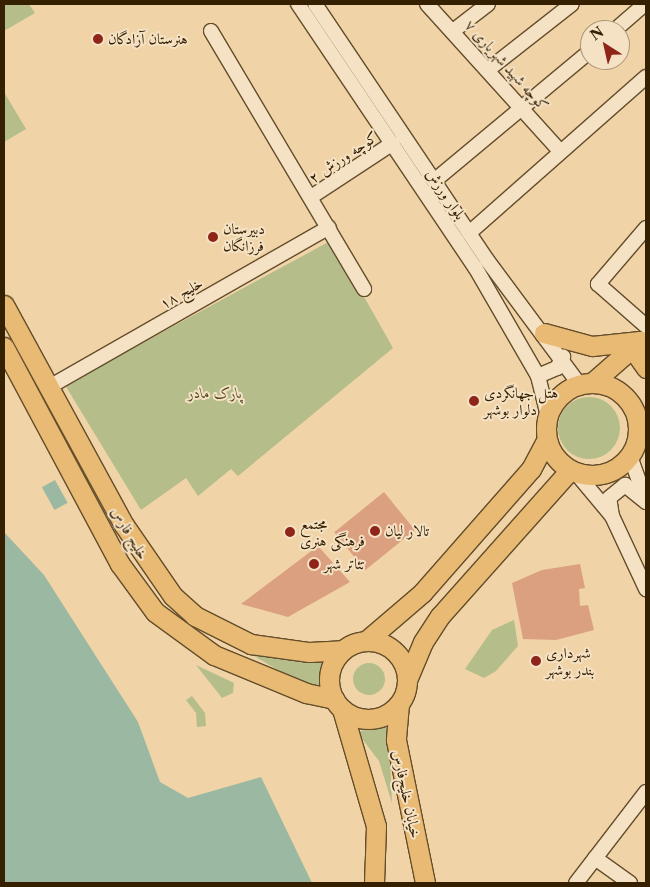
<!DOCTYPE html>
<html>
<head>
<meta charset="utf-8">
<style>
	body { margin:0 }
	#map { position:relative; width:650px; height:887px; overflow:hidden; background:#f0d3a6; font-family:"Libre Caslon Text",Amiri,serif }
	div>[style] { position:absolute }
	.green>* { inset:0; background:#b5be8a }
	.round { border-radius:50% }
	.water>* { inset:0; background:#9bb9a2; transform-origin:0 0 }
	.building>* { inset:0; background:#daa080; transform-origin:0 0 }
	.roads { filter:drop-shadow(1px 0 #644d2b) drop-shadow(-1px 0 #644d2b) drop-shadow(0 1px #644d2b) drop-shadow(0 -1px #644d2b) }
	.minor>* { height:14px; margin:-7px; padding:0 7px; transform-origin:7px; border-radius:7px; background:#f5e2c5 }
	.major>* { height:19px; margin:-9.5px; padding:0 9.5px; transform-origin:9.5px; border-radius:9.5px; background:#e8ba73 }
	.major>.ring { margin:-9.5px; padding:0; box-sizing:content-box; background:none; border:19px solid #e8ba73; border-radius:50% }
	.dots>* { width:14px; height:14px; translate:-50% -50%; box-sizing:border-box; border:2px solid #f5e2c5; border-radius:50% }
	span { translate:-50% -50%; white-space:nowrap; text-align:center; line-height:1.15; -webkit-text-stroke:4px #f5e2c5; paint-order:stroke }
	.poi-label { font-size:15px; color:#352002 }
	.left { translate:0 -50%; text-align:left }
	.street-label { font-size:15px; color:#352002 }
	.park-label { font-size:15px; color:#554824; font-style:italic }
	.frame { position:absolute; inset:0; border:5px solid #352002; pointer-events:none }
	.north { position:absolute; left:580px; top:20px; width:50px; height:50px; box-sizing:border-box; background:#f5e2c5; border:1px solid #a89477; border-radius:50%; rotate:325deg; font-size:14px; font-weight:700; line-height:20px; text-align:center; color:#352002 }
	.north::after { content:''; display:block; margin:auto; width:18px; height:22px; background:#8f2418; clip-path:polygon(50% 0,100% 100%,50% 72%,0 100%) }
</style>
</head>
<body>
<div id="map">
	<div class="green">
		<div style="clip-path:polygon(4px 4px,29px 4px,35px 13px,4px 31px)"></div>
		<div style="clip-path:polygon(4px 92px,26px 129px,4px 142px)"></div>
		<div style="clip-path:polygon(332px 240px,393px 348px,238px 476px,231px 469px,198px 496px,186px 478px,141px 510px,65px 385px)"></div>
		<div class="round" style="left:558px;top:397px;width:62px;height:62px"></div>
		<div style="clip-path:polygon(514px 620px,518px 646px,496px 671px,484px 678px,465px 669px,492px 630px)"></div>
		<div style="clip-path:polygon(254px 656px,324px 657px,320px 694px,319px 694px)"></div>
		<div class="round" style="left:353px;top:663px;width:32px;height:32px"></div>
		<div style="clip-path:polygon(196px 665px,234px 683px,233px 693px,222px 698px)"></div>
		<div style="clip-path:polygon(192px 696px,205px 713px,206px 726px,197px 727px,196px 713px,186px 700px)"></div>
		<div style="clip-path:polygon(387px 725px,390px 753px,392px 803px,379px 761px,357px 732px)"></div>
	</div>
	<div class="water">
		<div style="left:55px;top:480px;width:26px;height:15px;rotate:61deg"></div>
		<div style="clip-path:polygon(4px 532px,44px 575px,138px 722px,160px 782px,188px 798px,261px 777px,312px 883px,4px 883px)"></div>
	</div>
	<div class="building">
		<div style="left:384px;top:492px;width:49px;height:64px;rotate:51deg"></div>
		<div style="clip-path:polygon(318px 546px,350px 582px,288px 617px,241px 604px)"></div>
		<div style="clip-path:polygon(580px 564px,585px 588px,579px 589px,580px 606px,588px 605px,594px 630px,556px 640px,523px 639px,512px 583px,542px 570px)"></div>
	</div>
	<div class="roads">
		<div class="minor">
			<div style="left:298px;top:4px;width:317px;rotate:56.1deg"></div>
			<div style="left:475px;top:267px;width:126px;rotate:60deg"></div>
			<div style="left:538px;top:376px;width:38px;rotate:76deg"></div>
			<div style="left:315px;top:4px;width:308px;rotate:56.1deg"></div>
			<div style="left:487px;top:260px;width:154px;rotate:53.4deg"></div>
			<div style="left:427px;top:4px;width:198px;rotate:47.9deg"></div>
			<div style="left:615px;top:30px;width:40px;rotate:-41deg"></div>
			<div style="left:211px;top:31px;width:300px;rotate:59.3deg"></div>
			<div style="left:453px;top:31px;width:44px;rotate:-37.6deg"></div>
			<div style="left:489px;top:69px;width:105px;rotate:-38.1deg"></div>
			<div style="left:434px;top:181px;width:203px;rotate:-39.8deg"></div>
			<div style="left:311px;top:197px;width:98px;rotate:-33.4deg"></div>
			<div style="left:646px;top:228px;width:74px;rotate:130.6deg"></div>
			<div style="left:598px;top:284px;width:64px;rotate:41.2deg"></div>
			<div style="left:469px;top:233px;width:236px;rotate:-41.4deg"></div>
			<div style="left:538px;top:376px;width:21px;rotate:-23deg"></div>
			<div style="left:557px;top:368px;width:13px;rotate:-61deg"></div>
			<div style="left:49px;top:387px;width:322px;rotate:-29.7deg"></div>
			<div style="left:630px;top:456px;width:41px;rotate:70.3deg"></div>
			<div style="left:576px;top:473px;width:56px;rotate:50.1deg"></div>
			<div style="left:612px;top:516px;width:81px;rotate:65deg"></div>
			<div style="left:612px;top:516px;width:18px;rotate:-99deg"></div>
			<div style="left:609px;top:498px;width:21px;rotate:-39deg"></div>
			<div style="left:625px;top:485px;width:27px;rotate:39deg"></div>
			<div style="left:595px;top:858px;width:43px;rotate:35.5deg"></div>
			<div style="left:576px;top:883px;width:115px;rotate:-52.4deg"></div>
		</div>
		<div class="major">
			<div style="left:4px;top:305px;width:251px;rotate:61.4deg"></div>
			<div style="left:124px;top:525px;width:86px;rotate:55.4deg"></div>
			<div style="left:173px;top:596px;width:30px;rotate:42deg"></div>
			<div style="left:195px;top:616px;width:63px;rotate:26.6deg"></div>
			<div style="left:251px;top:644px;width:59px;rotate:7.9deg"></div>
			<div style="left:309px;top:652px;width:33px;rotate:-3deg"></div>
			<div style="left:544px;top:333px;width:50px;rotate:15.2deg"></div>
			<div style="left:592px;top:346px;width:48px;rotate:-5.9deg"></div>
			<div style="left:640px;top:341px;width:14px;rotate:102deg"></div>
			<div style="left:637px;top:355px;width:16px;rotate:55deg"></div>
			<div style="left:4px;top:347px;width:246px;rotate:61.9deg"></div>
			<div style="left:120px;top:564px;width:59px;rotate:53.9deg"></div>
			<div style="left:155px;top:612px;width:73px;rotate:36.1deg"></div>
			<div style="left:214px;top:655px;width:100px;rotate:22.4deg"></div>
			<div style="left:306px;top:693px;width:29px;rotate:12deg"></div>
			<div style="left:593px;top:382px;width:62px;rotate:-41.1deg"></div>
			<div class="ring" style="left:546px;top:383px;width:73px;height:73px"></div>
			<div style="left:366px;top:641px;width:74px;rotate:-40.6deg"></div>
			<div style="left:422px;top:593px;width:165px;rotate:-48.7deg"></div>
			<div style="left:531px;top:469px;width:32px;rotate:-62deg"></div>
			<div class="ring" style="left:329px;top:641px;width:59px;height:59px"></div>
			<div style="left:407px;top:680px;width:41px;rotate:-67.2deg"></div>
			<div style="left:423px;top:642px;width:31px;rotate:-57deg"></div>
			<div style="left:440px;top:616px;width:195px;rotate:-48.3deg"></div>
			<div style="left:399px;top:704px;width:36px;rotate:95deg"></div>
			<div style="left:396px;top:740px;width:146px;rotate:78.5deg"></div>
			<div style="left:342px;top:709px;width:122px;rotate:73.8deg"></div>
			<div style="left:376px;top:826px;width:57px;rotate:92deg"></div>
		</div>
	</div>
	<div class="dots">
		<div style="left:98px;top:39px;background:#8f2418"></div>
		<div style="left:213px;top:237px;background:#8f2418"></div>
		<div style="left:474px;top:401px;background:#8f2418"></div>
		<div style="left:375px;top:531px;background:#8f2418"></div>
		<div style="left:290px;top:532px;background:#8f2418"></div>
		<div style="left:314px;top:564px;background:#8f2418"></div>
		<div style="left:536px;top:661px;background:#8f2418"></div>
	</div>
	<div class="poi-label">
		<span class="left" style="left:108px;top:39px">هنرستان آزادگان</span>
		<span class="left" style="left:223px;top:237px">دبیرستان<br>فرزانگان</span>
		<span class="left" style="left:484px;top:401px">هتل جهانگردی<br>دلوار بوشهر</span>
		<span class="left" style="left:300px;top:532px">مجتمع<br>فرهنگی هنری</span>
		<span class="left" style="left:385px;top:531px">تالار لیان</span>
		<span class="left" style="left:324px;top:564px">تئاتر شهر</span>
		<span class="left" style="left:546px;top:661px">شهرداری<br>بندر بوشهر</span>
	</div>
	<div class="street-label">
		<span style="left:507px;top:65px;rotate:48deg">کوچه شهید شهریاری ۷</span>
		<span style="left:343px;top:157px;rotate:-34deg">کوچه ورزش ۲</span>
		<span style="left:446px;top:194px;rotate:56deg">بلوار ورزش</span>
		<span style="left:181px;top:293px;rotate:-30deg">خلیج ۱۸</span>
		<span style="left:130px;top:533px;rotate:59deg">خلیج فارس</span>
		<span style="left:407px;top:794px;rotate:78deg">خیابان خلیج‌فارس</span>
	</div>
	<div class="park-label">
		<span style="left:215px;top:393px">پارک مادر</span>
	</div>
	<div class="frame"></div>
	<div class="north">N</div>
</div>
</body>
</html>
